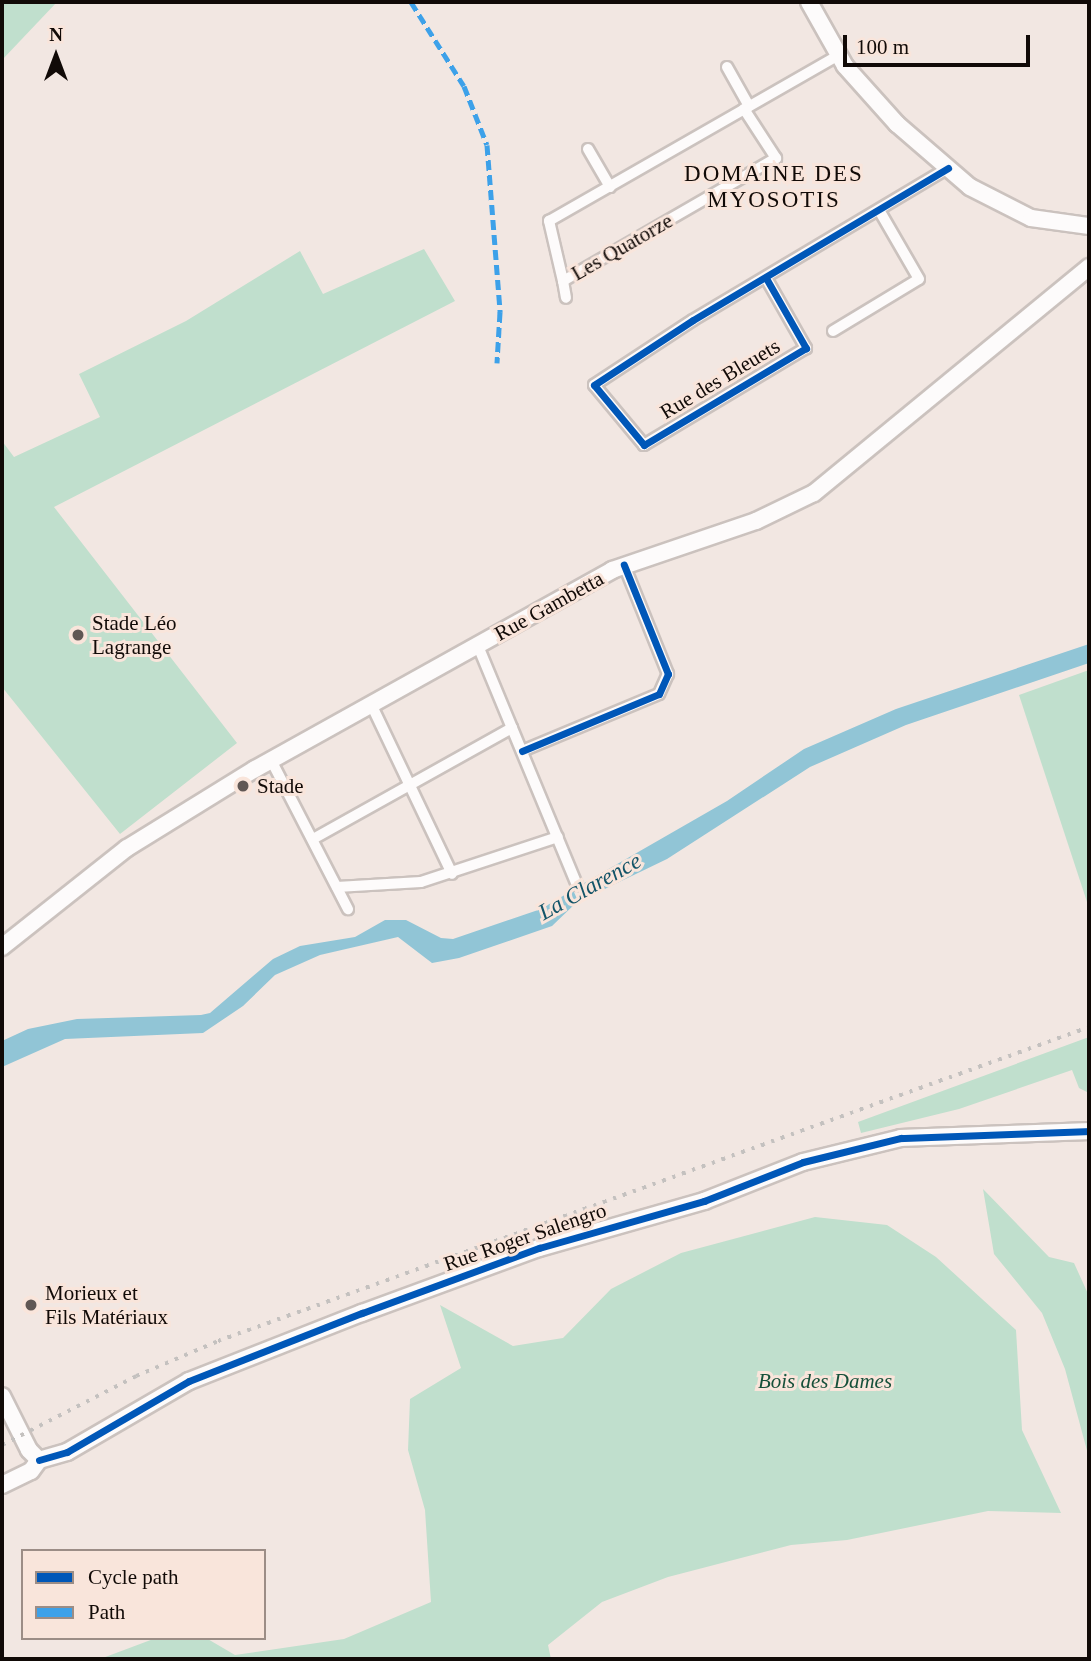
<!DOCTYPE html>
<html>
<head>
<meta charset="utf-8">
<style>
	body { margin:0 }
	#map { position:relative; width:1091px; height:1661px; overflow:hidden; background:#f2e7e2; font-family:"Times New Roman",serif }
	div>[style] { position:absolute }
	.green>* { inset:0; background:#c0dfcd }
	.water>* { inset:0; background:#91c5d6 }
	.roads { filter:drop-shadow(2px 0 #cbc2be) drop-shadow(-2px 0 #cbc2be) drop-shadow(0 2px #cbc2be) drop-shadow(0 -2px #cbc2be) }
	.street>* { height:10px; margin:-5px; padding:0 5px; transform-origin:5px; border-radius:5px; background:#fdfbfb }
	.secondary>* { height:16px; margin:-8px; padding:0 8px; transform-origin:8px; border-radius:8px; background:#fdfbfb }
	.rail>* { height:3.5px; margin-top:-1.75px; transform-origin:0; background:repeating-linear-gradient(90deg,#c4c1bf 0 3.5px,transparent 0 10.5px) }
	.quiet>* { height:5px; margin-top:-2.5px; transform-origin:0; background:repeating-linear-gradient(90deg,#3da1e9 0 10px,transparent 0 15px) }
	.cycleway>* { height:7px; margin:-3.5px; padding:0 3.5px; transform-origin:3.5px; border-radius:3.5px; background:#0057b8 }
	.dots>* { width:19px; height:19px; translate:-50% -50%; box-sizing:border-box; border:4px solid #f9e5db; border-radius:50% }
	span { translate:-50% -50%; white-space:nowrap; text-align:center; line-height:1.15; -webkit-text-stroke:6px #f9e5db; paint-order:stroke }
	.street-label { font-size:21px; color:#110a07 }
	.poi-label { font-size:21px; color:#110a07 }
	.left { translate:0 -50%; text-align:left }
	.park-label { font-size:21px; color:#16503a; font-style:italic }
	.neighbourhood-label { font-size:23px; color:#110a07; letter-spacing:2px }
	.water-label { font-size:23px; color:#135468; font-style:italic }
	.frame { position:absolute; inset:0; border:4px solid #110a07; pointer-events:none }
	.legend { position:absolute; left:21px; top:1549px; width:245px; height:91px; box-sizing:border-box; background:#f9e5db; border:2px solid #9c8d86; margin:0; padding:9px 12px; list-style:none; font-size:21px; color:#110a07 }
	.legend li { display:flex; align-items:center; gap:14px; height:35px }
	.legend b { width:35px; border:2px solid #9c8d86 }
	.north { position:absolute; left:21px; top:21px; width:70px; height:70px; -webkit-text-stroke:5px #f9e5db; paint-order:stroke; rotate:0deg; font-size:19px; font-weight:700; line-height:28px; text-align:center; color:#110a07 }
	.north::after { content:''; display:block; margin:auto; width:24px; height:32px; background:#110a07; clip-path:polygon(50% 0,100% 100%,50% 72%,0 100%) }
	.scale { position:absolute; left:843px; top:35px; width:187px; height:32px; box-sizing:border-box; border:4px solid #110a07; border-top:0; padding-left:9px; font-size:21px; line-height:24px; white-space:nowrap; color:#110a07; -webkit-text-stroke:5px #f9e5db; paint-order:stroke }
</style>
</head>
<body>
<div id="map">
	<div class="green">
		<div style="clip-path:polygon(2px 2px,57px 2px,2px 60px)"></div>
		<div style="clip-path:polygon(424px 249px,455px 301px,54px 507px,237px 743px,120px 834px,2px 687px,2px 441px,14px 457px,100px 417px,79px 374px,186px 321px,300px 251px,323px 294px)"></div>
		<div style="clip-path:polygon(1089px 670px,1089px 908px,1019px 695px)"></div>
		<div style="clip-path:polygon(1089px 1037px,1089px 1093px,1079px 1088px,1072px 1070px,959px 1109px,861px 1133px,858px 1122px)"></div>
		<div style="clip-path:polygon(983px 1189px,1049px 1257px,1074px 1263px,1089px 1296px,1089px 1458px,1065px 1369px,1042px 1313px,994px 1254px)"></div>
		<div style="clip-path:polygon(815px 1217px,887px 1225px,936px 1257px,1016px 1330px,1022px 1430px,1061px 1513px,988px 1511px,847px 1540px,791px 1545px,668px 1577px,602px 1602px,548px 1645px,551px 1659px,100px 1659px,156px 1638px,206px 1638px,235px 1655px,344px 1639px,431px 1602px,425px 1510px,408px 1450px,410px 1399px,461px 1368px,440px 1305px,513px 1346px,563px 1338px,611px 1289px,681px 1253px)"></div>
	</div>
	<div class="water">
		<div style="clip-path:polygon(1089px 644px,1089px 663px,906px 725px,810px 767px,667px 859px,584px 899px,579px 886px,727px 801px,804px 749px,896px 709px)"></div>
		<div style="clip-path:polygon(573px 890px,578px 901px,552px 926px,459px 958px,432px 963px,398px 937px,320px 955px,275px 975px,243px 1006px,203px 1033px,65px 1039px,2px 1067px,2px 1041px,28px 1029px,77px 1019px,201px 1015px,210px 1013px,273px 959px,300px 946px,355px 937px,385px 920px,406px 920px,441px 938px,453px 939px,541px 909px)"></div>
	</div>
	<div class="roads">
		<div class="street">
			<div style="left:727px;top:67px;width:45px;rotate:60.6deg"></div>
			<div style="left:744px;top:109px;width:59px;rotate:56.9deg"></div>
			<div style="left:776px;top:158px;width:246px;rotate:150deg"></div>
			<div style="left:563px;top:281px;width:62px;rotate:-103.1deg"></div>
			<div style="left:549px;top:221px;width:332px;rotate:-29.8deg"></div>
			<div style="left:588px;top:149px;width:44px;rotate:59.9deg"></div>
			<div style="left:766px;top:278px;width:81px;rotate:60.3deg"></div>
			<div style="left:806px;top:348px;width:189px;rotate:149.1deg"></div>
			<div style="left:644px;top:445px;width:78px;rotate:-129.8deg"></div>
			<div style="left:594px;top:385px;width:118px;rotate:-33.3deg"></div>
			<div style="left:693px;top:320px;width:297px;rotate:-30.8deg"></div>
			<div style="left:563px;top:281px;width:17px;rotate:80deg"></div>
			<div style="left:833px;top:331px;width:100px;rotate:-31.2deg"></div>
			<div style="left:919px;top:279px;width:80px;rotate:-120.1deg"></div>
			<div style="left:478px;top:646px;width:259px;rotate:67.5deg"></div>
			<div style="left:371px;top:704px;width:188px;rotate:64.5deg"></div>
			<div style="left:522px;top:751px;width:148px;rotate:-22.6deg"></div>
			<div style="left:659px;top:694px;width:22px;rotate:-66deg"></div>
			<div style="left:668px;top:674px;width:118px;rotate:-112deg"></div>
			<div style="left:271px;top:760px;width:168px;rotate:62.7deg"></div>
			<div style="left:313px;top:839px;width:228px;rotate:-29.2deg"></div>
			<div style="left:337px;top:887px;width:84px;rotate:-3.4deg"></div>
			<div style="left:421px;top:882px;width:144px;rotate:-18.2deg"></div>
		</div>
		<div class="secondary">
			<div style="left:809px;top:2px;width:73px;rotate:60.6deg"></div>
			<div style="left:845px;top:66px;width:78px;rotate:48.1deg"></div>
			<div style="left:897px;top:124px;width:96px;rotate:40.8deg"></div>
			<div style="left:970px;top:187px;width:68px;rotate:26.9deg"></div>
			<div style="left:1031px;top:218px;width:59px;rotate:7.9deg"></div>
			<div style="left:2px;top:947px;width:159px;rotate:-38.4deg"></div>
			<div style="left:127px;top:848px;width:150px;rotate:-31.7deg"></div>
			<div style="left:255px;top:769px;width:409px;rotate:-29.1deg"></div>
			<div style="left:612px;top:570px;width:152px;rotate:-18.8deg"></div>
			<div style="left:756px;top:521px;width:64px;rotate:-25.8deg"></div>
			<div style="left:814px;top:493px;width:356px;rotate:-39.4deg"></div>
			<div style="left:2px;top:1396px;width:60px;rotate:63.4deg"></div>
			<div style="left:29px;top:1450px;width:14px;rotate:45deg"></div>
			<div style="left:39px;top:1460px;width:29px;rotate:-16deg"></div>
			<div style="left:67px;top:1452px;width:141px;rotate:-30.2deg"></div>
			<div style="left:189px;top:1381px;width:186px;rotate:-21.5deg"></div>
			<div style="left:362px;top:1313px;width:189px;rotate:-20.2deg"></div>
			<div style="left:539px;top:1248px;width:172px;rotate:-15.9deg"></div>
			<div style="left:704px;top:1201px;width:106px;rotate:-21.5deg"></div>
			<div style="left:803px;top:1162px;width:101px;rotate:-13.8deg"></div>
			<div style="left:901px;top:1138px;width:188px;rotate:-2.1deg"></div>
			<div style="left:2px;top:1485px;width:32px;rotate:-26deg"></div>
			<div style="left:31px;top:1471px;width:14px;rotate:-54deg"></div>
		</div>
	</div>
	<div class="rail">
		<div style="left:2px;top:1445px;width:151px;rotate:-27.2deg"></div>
		<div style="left:136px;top:1376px;width:89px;rotate:-23.1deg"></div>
		<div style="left:218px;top:1341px;width:926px;rotate:-19.82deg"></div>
	</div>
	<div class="quiet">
		<div style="left:411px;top:2px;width:99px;rotate:57.8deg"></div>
		<div style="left:464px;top:86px;width:63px;rotate:68.7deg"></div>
		<div style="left:487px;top:145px;width:168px;rotate:85.5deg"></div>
		<div style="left:500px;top:312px;width:51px;rotate:93.4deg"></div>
	</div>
	<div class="cycleway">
		<div style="left:766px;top:278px;width:81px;rotate:60.3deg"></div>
		<div style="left:806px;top:348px;width:189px;rotate:149.1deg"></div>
		<div style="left:644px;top:445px;width:78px;rotate:-129.8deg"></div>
		<div style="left:594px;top:385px;width:118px;rotate:-33.3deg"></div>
		<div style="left:693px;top:320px;width:297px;rotate:-30.8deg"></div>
		<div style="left:522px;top:751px;width:148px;rotate:-22.6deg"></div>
		<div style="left:659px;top:694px;width:22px;rotate:-66deg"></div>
		<div style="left:668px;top:674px;width:118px;rotate:-112deg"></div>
		<div style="left:39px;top:1460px;width:29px;rotate:-16deg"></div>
		<div style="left:67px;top:1452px;width:141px;rotate:-30.2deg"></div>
		<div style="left:189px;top:1381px;width:186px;rotate:-21.5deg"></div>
		<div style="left:362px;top:1313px;width:189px;rotate:-20.2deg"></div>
		<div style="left:539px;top:1248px;width:172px;rotate:-15.9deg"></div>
		<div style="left:704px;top:1201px;width:106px;rotate:-21.5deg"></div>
		<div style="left:803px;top:1162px;width:101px;rotate:-13.8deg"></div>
		<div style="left:901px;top:1138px;width:188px;rotate:-2.1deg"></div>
	</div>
	<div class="dots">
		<div style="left:78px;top:635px;background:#605754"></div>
		<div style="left:243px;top:786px;background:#605754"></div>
		<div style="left:31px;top:1305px;background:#605754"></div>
	</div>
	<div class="street-label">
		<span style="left:622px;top:247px;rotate:-30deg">Les Quatorze</span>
		<span style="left:720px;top:379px;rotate:-31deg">Rue des Bleuets</span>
		<span style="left:549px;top:606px;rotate:-29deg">Rue Gambetta</span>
		<span style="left:525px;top:1237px;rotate:-19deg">Rue Roger Salengro</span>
	</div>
	<div class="poi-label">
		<span class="left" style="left:92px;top:635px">Stade Léo<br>Lagrange</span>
		<span class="left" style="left:257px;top:786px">Stade</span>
		<span class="left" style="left:45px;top:1305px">Morieux et<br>Fils Matériaux</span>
	</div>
	<div class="park-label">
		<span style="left:825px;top:1381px">Bois des Dames</span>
	</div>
	<div class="neighbourhood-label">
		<span style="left:774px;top:187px">DOMAINE DES<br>MYOSOTIS</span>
	</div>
	<div class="water-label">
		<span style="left:590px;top:887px;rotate:-29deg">La Clarence</span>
	</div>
	<div class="frame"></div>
	<ul class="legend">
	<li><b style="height:9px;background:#0057b8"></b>Cycle path</li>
	<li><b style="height:9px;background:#3da1e9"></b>Path</li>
	</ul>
	<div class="north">N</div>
	<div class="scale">100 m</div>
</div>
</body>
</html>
